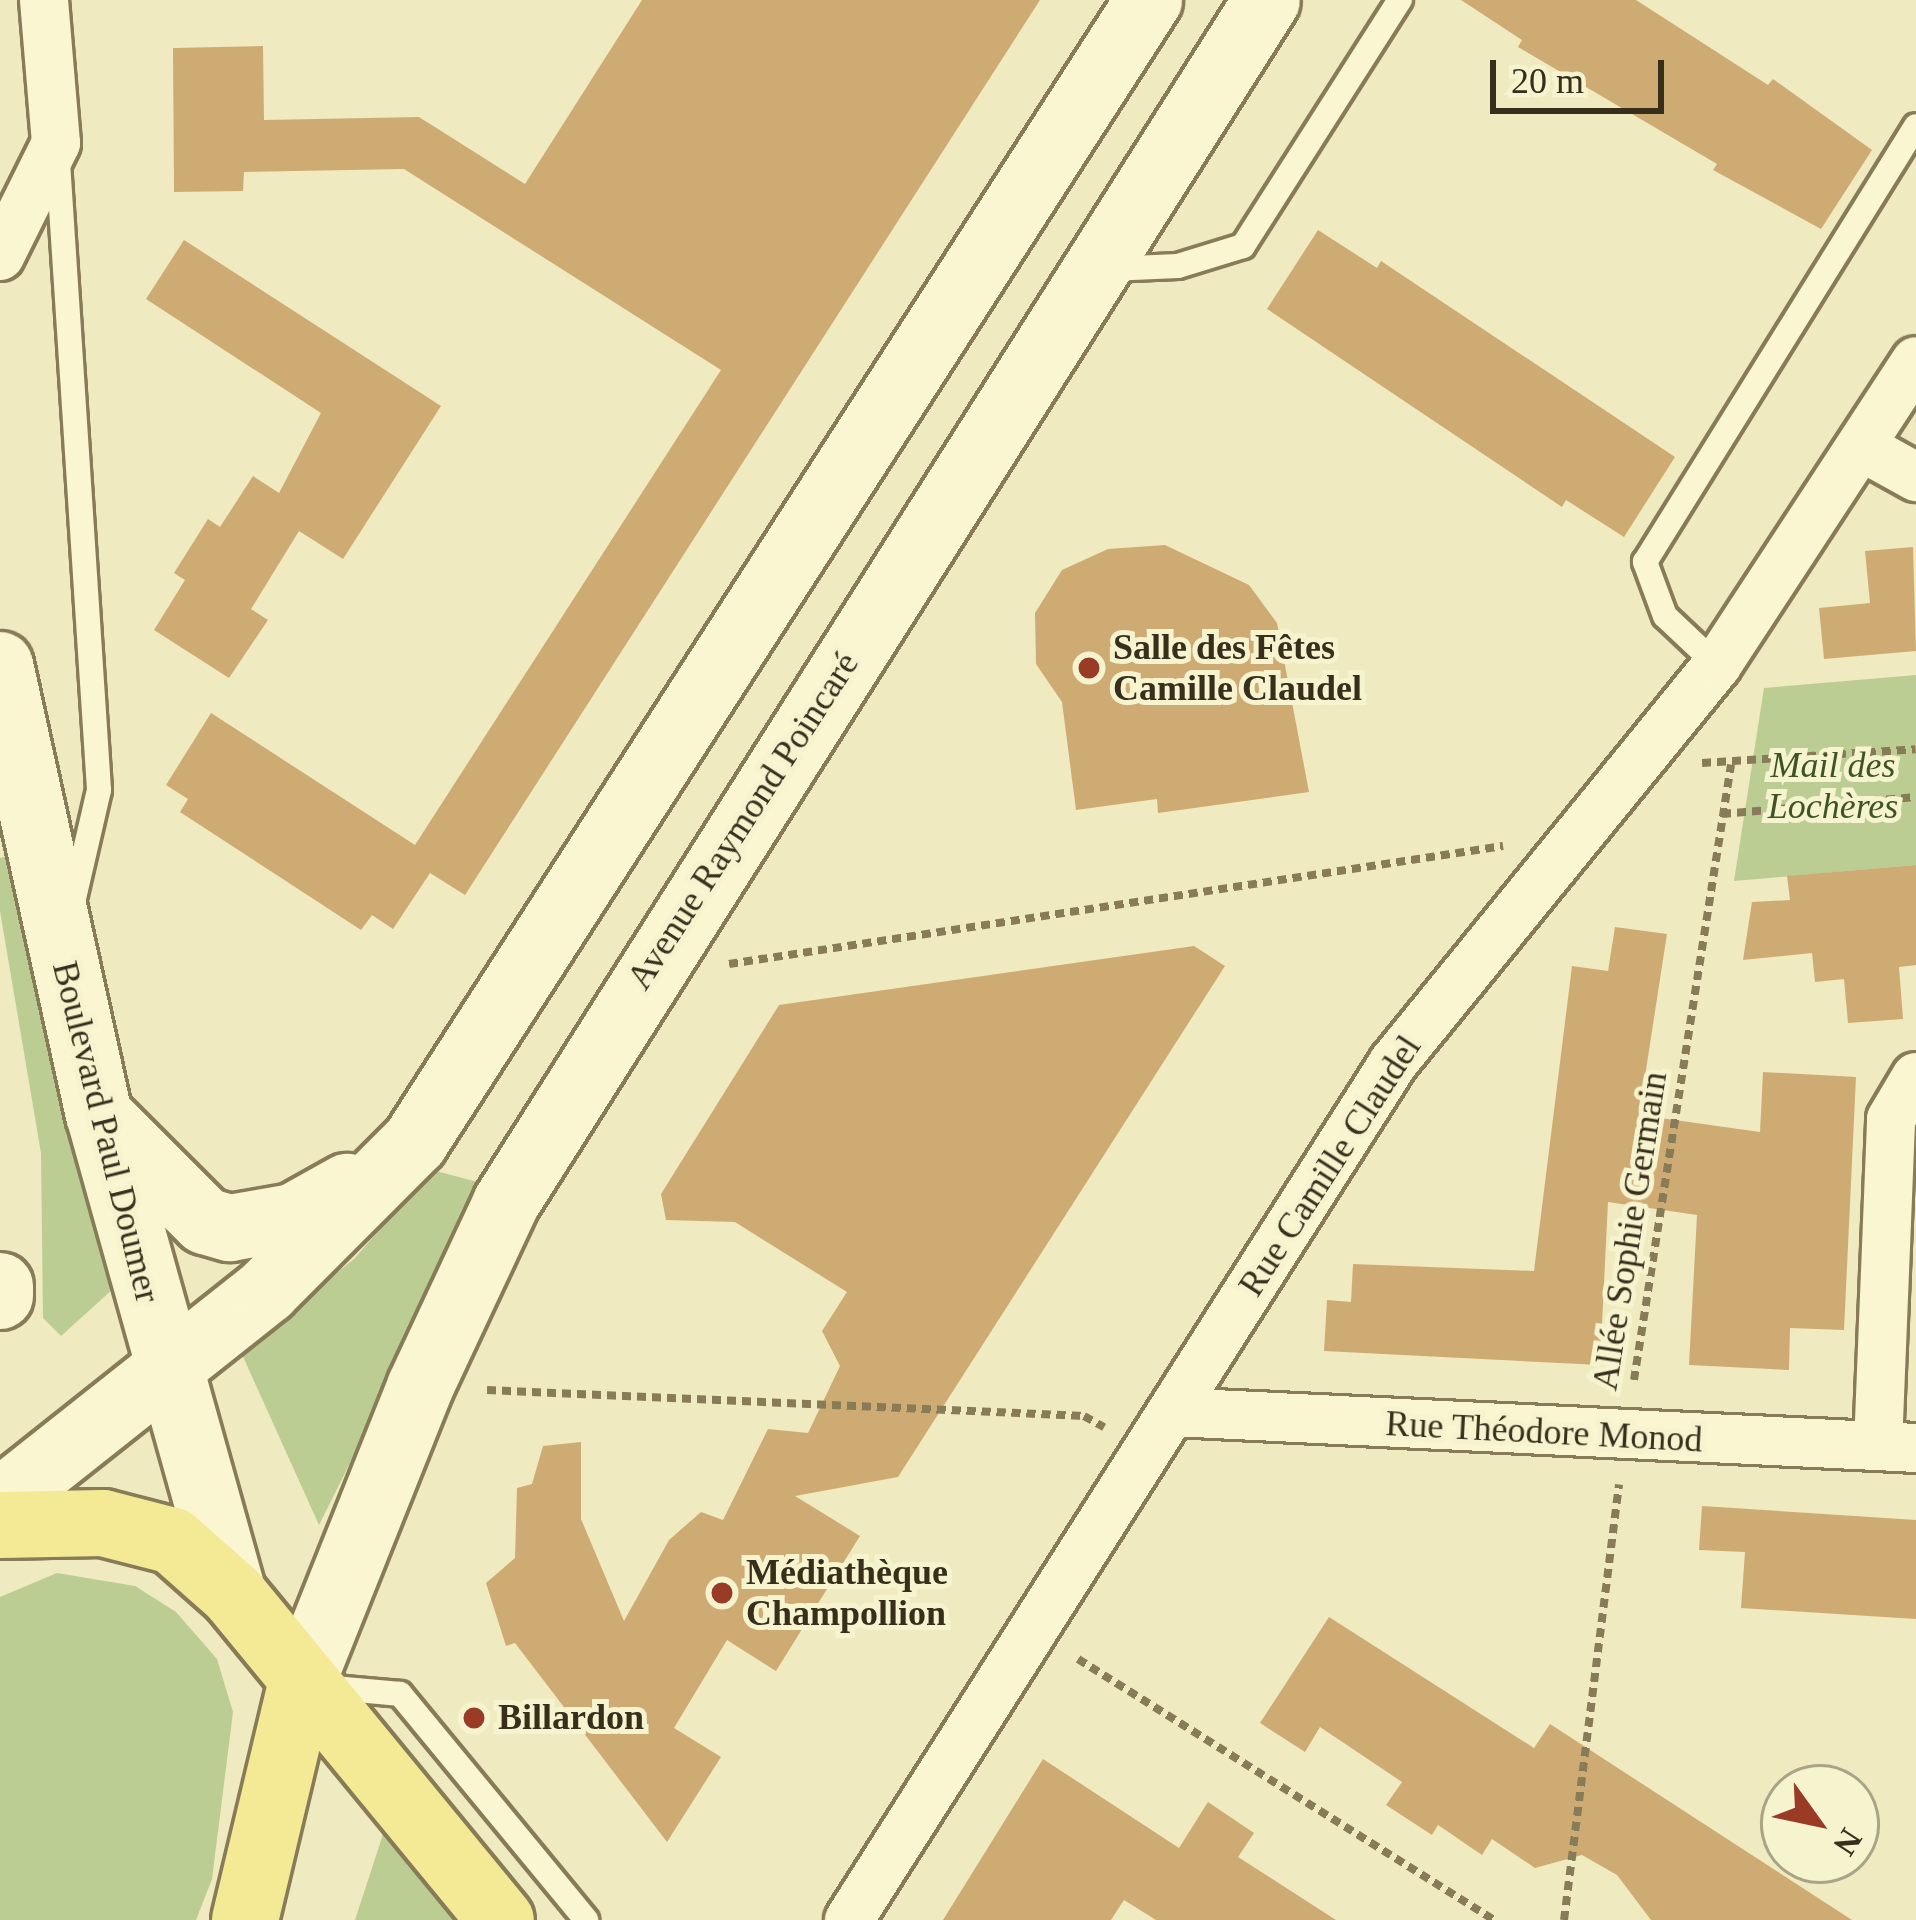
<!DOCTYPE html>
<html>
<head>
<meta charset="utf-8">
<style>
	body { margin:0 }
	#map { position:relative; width:1916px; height:1920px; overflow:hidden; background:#efeabf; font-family:Georgia,serif }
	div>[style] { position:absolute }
	.green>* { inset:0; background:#bbcd93 }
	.building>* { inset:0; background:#cfab74 }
	.path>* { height:8px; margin-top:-4px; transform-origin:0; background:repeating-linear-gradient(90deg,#887b57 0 9px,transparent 0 15px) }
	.roads { filter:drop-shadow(3px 0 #887b57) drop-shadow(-3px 0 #887b57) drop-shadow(0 3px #887b57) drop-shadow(0 -3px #887b57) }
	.lane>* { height:24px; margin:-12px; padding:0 12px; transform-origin:12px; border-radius:12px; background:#faf6d2 }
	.street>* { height:48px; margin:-24px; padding:0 24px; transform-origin:24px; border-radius:24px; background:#faf6d2 }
	.secondary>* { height:66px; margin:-33px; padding:0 33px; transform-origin:33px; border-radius:33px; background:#faf6d2 }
	.primary>* { height:66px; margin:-33px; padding:0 33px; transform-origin:33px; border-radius:33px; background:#f4e995 }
	.dots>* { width:33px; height:33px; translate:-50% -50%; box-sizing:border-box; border:6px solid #f6f3cf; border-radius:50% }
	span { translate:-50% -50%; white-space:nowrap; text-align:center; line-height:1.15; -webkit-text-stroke:10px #f6f3cf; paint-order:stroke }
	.poi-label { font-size:36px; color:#372e1c; font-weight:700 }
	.left { translate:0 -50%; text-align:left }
	.park-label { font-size:36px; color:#3e5422; font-style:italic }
	.street-label { font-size:36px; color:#372e1c }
	.north { position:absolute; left:1760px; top:1764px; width:120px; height:120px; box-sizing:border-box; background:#f6f3cf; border:3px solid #aaa487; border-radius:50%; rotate:123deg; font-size:33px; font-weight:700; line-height:48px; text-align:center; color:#372e1c }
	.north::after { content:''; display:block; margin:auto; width:42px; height:54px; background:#993b25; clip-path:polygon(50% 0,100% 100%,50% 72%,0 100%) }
	.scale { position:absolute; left:1490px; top:60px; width:174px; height:54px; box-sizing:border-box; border:6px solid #372e1c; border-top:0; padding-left:15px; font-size:36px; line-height:42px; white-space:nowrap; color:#372e1c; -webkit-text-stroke:9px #f6f3cf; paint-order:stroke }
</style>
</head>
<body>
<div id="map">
	<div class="green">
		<div style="clip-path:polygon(1916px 675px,1916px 865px,1734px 881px,1764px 688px)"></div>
		<div style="clip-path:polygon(14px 854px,114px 1288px,61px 1336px,43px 1318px,41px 1153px,0 911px,0 858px)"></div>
		<div style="clip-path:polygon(432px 1170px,489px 1185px,319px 1525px,240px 1350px,354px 1259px)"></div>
		<div style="clip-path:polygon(57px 1573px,135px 1586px,176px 1612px,217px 1659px,233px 1712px,212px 1879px,196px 1920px,0 1920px,0 1597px)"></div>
		<div style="clip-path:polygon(388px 1819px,470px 1920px,355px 1920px)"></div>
	</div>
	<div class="building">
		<div style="clip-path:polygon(642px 0,1040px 0,465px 895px,430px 873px,393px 929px,372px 915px,361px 930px,180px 812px,188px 799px,166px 785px,211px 713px,415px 845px,721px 370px,404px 169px,244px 172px,243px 191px,174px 192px,173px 48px,263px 46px,264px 120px,419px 117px,525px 184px)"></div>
		<div style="clip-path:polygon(1461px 0,1636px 0,1768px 85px,1773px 79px,1872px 150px,1821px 229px,1713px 170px,1717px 164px,1518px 47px,1522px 40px)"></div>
		<div style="clip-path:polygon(1318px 230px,1377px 268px,1381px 261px,1675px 457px,1624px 537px,1566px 500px,1562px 507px,1267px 309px)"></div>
		<div style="clip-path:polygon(184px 240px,441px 406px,343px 559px,299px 531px,251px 609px,268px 620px,229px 678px,154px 630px,185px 580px,174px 573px,208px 519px,220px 527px,253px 476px,279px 493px,321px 413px,146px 299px)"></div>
		<div style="clip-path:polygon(1165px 545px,1249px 585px,1277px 623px,1309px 792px,1158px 813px,1157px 799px,1076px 810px,1062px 702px,1036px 664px,1035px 613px,1062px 570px,1108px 549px)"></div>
		<div style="clip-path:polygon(1913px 547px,1916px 651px,1824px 659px,1819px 608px,1870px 603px,1865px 551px)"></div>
		<div style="clip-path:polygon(1916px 865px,1916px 965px,1899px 967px,1903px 1019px,1848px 1023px,1844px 979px,1815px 982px,1812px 953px,1743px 960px,1752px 902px,1790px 900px,1787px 876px)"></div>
		<div style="clip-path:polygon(1615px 927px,1667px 934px,1639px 1115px,1760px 1132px,1763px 1072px,1856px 1077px,1844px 1330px,1790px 1328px,1789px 1370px,1689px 1365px,1697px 1215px,1608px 1202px,1600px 1365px,1324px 1351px,1327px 1300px,1351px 1302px,1353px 1264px,1534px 1271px,1572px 966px,1608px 971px)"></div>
		<div style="clip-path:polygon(1194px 946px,1225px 966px,898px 1477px,795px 1496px,860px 1536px,776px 1671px,727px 1640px,674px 1728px,721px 1757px,667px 1842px,515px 1643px,506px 1646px,486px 1583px,515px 1558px,517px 1488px,532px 1484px,543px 1446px,581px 1442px,581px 1519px,624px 1621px,669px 1540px,701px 1512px,723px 1520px,768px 1429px,808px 1433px,840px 1366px,822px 1331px,847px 1292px,735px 1222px,666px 1220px,661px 1194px,779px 1005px)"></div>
		<div style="clip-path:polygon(1702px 1506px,1916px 1520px,1916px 1619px,1741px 1608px,1745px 1552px,1699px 1550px)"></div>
		<div style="clip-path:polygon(1329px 1617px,1534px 1748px,1550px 1724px,1852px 1920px,1651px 1920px,1617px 1875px,1582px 1855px,1535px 1868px,1492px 1839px,1482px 1855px,1438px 1825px,1432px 1835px,1386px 1805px,1402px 1782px,1320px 1727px,1305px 1752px,1260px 1723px)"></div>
		<div style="clip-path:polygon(1043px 1759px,1179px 1848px,1208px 1802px,1254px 1833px,1238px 1857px,1336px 1920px,1156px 1920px,1124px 1900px,1111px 1920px,943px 1920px)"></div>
	</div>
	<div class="path">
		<div style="left:1702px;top:763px;width:214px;rotate:-3.7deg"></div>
		<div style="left:1722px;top:814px;width:195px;rotate:-5deg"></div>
		<div style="left:729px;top:964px;width:783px;rotate:-8.67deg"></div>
		<div style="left:1634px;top:1380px;width:623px;rotate:-81.04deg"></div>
		<div style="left:487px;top:1390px;width:598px;rotate:2.49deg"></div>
		<div style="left:1084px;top:1416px;width:23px;rotate:29deg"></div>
		<div style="left:1078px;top:1659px;width:491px;rotate:32.1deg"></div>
		<div style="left:1564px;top:1920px;width:439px;rotate:-82.8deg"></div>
	</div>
	<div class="roads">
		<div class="lane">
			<div style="left:58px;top:162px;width:629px;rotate:86.26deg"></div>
			<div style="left:99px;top:790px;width:116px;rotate:103deg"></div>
			<div style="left:1109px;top:269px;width:69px;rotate:-2.5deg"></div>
			<div style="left:1178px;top:266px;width:68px;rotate:-17.1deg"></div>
			<div style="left:1243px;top:246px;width:292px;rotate:-57.5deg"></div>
			<div style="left:1717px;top:665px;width:71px;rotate:-136.7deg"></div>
			<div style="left:1665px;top:616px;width:58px;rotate:-110.3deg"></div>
			<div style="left:1645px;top:562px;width:513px;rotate:-58.14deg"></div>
			<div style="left:323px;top:1687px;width:77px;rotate:5.2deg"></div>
			<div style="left:400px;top:1694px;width:293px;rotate:50.5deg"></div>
		</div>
		<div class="street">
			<div style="left:0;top:256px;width:126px;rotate:-63.6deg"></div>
			<div style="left:56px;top:143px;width:144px;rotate:-94.8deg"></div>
			<div style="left:1862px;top:447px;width:62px;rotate:29.1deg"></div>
			<div style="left:1173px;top:1412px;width:744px;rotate:2.77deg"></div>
			<div style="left:1878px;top:1446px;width:327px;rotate:-87.7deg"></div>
			<div style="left:1891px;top:1119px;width:49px;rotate:-59.2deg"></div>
			<div style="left:849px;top:1920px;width:1015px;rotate:-57.59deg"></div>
			<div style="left:1393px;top:1063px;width:513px;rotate:-50.85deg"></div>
			<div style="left:1717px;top:665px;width:363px;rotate:-56.8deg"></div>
		</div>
		<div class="secondary">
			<div style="left:0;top:665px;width:460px;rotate:77.6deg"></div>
			<div style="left:99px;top:1114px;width:498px;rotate:74.4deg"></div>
			<div style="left:106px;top:1122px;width:140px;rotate:45deg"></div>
			<div style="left:205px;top:1221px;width:26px;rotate:16deg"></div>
			<div style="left:230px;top:1228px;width:64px;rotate:-9.9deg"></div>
			<div style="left:293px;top:1217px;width:62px;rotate:-29.1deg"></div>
			<div style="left:0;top:1286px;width:10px;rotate:90deg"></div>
			<div style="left:0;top:1502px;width:341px;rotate:-38.4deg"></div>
			<div style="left:267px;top:1290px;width:209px;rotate:-45deg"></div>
			<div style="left:415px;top:1142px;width:1358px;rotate:-57.27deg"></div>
			<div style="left:301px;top:1685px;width:321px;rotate:-68.2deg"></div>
			<div style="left:420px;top:1387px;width:203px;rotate:-64.9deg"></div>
			<div style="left:506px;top:1203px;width:1423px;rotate:-57.68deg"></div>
		</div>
		<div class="primary">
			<div style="left:0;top:1525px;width:103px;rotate:-1.1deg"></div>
			<div style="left:103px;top:1523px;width:72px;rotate:14.4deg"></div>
			<div style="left:173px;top:1541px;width:80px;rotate:41.5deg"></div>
			<div style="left:233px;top:1594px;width:422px;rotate:50.6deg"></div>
			<div style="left:245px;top:1920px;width:242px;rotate:-76.6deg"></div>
		</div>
	</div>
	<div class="dots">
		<div style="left:1089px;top:668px;background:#993b25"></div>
		<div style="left:722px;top:1593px;background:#993b25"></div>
		<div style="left:474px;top:1718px;background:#993b25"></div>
	</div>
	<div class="poi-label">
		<span class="left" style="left:1113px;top:668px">Salle des Fêtes<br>Camille Claudel</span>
		<span class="left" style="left:746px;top:1593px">Médiathèque<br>Champollion</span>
		<span class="left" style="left:498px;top:1718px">Billardon</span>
	</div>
	<div class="park-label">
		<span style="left:1833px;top:786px">Mail des<br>Lochères</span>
	</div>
	<div class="street-label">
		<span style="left:743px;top:821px;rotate:-57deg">Avenue Raymond Poincaré</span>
		<span style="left:106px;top:1132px;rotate:76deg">Boulevard Paul Doumer</span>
		<span style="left:1330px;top:1166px;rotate:-57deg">Rue Camille Claudel</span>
		<span style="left:1630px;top:1231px;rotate:-81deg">Allée Sophie Germain</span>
		<span style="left:1544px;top:1432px;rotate:3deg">Rue Théodore Monod</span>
	</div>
	<div class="north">N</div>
	<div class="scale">20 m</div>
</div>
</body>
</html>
